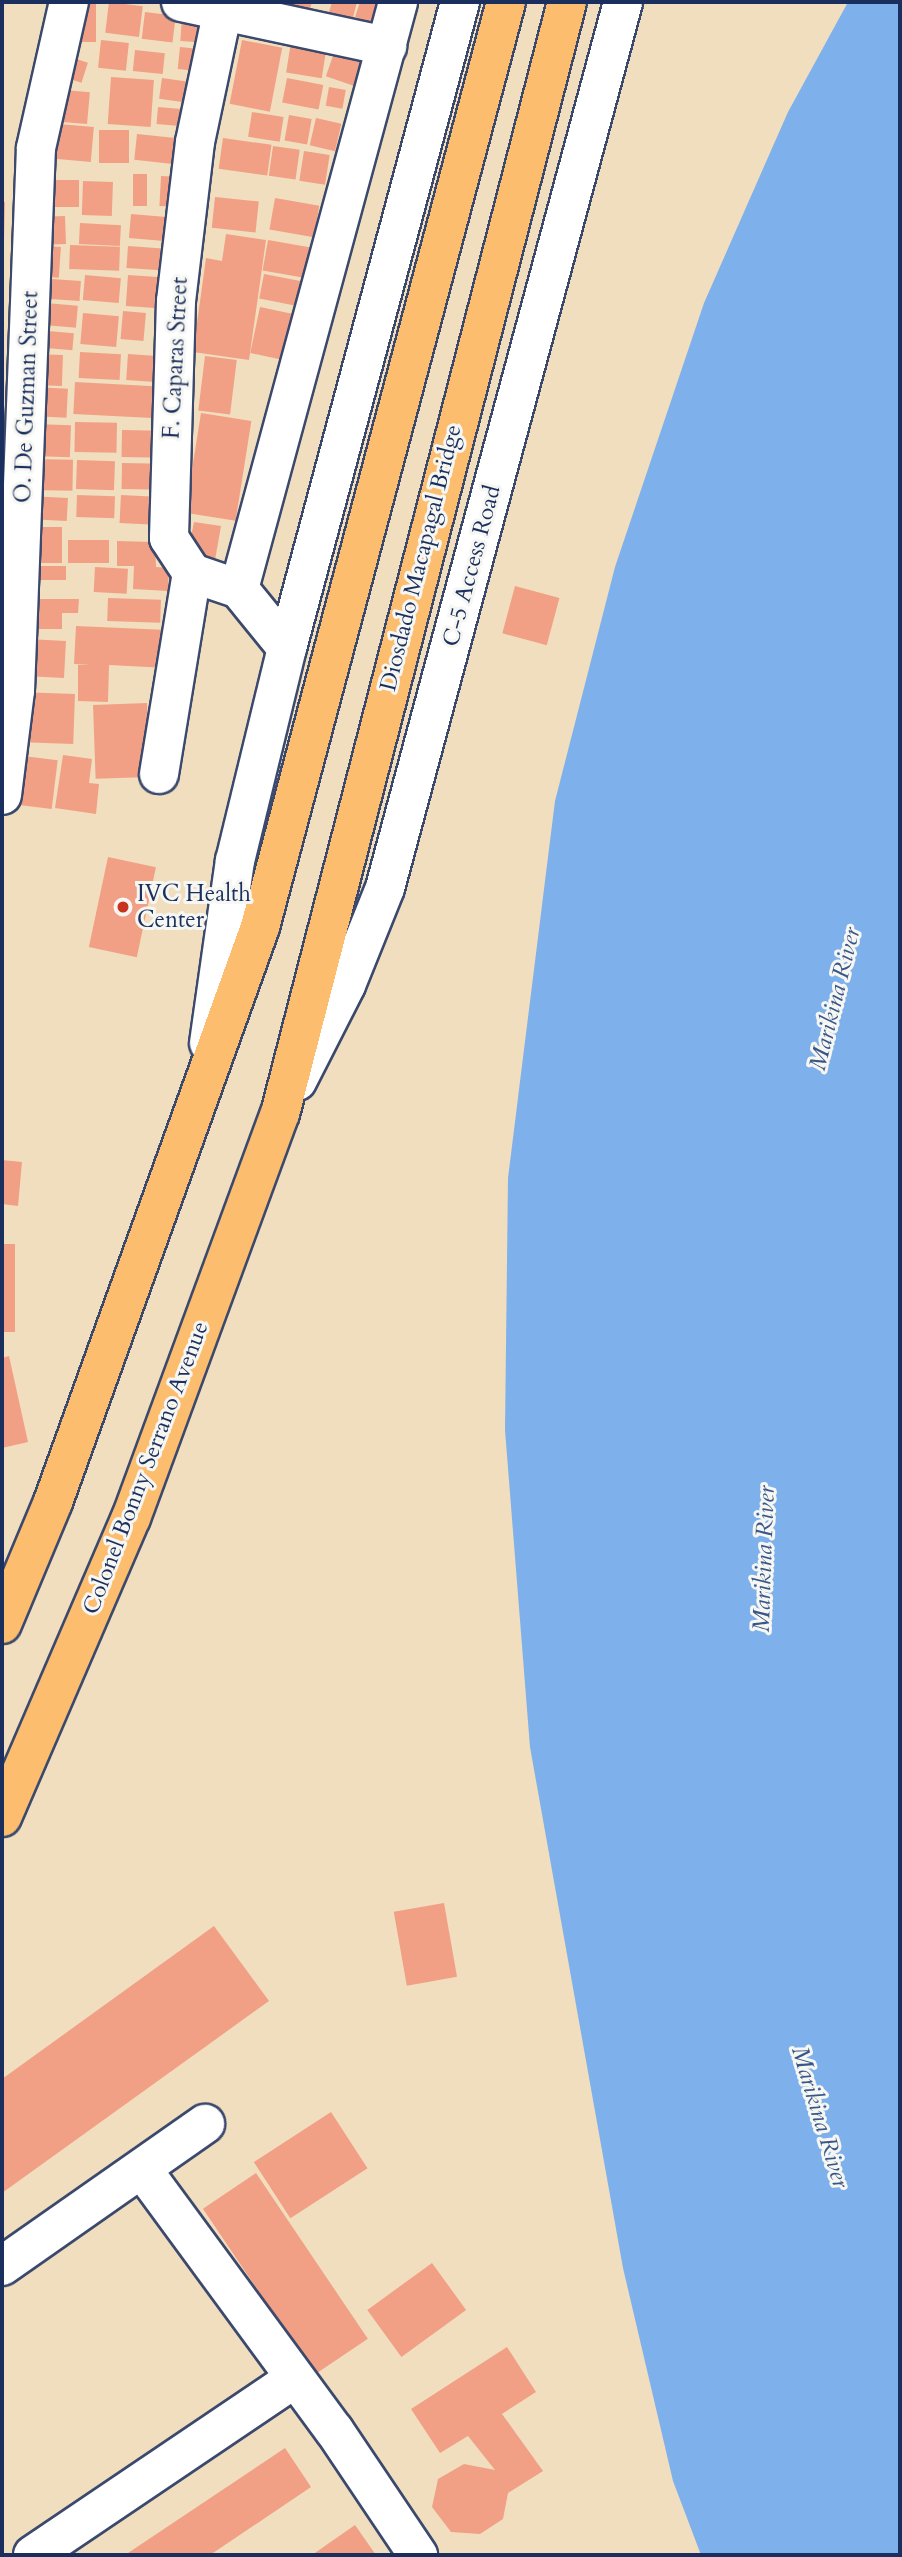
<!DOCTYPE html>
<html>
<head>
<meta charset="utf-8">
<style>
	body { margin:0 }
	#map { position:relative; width:902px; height:2557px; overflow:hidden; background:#f1debf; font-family:Cardo,serif }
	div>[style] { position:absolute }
	.water>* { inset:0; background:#7eb1eb }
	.building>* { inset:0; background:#f1a085; transform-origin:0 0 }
	.roads { filter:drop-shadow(2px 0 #3b496d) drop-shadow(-2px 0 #3b496d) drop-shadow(0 2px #3b496d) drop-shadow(0 -2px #3b496d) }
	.minor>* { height:38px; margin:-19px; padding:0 19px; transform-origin:19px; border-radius:19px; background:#fff }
	.major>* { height:38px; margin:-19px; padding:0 19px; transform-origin:19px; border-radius:19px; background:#fcbd6f }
	.dots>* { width:19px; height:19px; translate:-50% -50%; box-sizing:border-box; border:4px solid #f6f6f2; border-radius:50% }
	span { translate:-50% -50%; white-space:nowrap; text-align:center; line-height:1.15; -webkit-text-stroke:6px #f6f6f2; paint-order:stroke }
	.street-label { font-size:23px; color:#1b2f5e }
	.poi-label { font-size:23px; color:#1b2f5e }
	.left { translate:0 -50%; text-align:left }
	.water-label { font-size:24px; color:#395688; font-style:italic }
	.frame { position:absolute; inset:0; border:4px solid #1b2f5e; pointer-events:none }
</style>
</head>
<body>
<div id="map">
	<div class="water">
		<div style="clip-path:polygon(848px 2px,900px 2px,900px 2555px,701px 2555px,673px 2481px,623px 2268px,530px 1747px,505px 1430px,508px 1178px,555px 801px,615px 567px,704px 303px,788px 112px)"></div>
	</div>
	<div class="building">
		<div style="left:73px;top:2px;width:23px;height:40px"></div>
		<div style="left:109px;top:2px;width:34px;height:31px;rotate:7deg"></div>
		<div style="clip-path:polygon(290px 2px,312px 2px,307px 20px,287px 15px)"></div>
		<div style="clip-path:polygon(332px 2px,357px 2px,351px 25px,327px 19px)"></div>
		<div style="clip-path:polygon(360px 2px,393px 2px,384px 27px,355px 17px)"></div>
		<div style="left:145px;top:12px;width:31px;height:27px;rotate:7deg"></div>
		<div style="left:182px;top:17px;width:30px;height:24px;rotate:4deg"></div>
		<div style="left:101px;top:40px;width:28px;height:28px;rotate:6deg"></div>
		<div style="left:242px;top:40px;width:41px;height:65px;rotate:11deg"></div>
		<div style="left:291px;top:42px;width:36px;height:31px;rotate:9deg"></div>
		<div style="left:180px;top:47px;width:27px;height:22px;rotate:6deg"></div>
		<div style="left:336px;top:47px;width:37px;height:31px;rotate:19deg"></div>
		<div style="left:135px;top:50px;width:30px;height:21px;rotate:6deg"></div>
		<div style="left:67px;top:56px;width:22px;height:21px;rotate:18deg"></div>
		<div style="left:111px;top:77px;width:43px;height:47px;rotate:4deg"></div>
		<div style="left:162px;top:78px;width:34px;height:21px;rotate:8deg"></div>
		<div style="left:287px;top:78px;width:37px;height:25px;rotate:11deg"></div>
		<div style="left:329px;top:87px;width:17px;height:19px;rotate:10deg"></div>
		<div style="left:53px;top:89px;width:37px;height:32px;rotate:5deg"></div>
		<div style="left:158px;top:107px;width:35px;height:17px;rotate:5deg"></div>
		<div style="left:252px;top:112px;width:32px;height:25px;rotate:9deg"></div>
		<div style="left:289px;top:115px;width:23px;height:26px;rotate:10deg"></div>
		<div style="left:316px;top:118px;width:26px;height:28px;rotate:13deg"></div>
		<div style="left:47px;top:123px;width:47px;height:35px;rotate:5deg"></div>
		<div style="left:99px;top:130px;width:30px;height:33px"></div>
		<div style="left:137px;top:134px;width:41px;height:26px;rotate:6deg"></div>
		<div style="left:223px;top:138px;width:49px;height:31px;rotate:8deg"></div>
		<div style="left:273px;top:146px;width:27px;height:30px;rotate:8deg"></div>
		<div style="left:304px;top:151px;width:26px;height:30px;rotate:9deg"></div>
		<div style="left:133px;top:174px;width:14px;height:32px"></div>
		<div style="left:161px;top:176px;width:20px;height:30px;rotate:3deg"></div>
		<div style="left:40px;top:180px;width:39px;height:27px"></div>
		<div style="left:83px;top:181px;width:30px;height:34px;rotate:2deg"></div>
		<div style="left:215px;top:197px;width:44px;height:31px;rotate:6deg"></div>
		<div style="left:275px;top:198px;width:45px;height:32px;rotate:10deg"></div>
		<div style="clip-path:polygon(2px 202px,5px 202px,4px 240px,2px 240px)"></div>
		<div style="left:131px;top:214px;width:47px;height:24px;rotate:5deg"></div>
		<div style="left:65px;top:216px;width:28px;height:29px;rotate:88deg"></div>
		<div style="left:80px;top:223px;width:41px;height:21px;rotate:3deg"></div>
		<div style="clip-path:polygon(226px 234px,266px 240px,249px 360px,193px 352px,206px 258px,222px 261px)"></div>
		<div style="left:268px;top:240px;width:42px;height:31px;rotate:10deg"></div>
		<div style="left:34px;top:245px;width:27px;height:31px;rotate:4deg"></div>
		<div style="left:70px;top:245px;width:50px;height:24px;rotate:2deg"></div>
		<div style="left:128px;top:246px;width:45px;height:22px;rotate:4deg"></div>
		<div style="left:264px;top:274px;width:49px;height:25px;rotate:11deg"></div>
		<div style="left:85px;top:275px;width:36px;height:25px;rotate:5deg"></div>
		<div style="left:128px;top:275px;width:44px;height:31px;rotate:4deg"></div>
		<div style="left:37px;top:278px;width:44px;height:20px;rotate:4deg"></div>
		<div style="left:34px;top:302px;width:44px;height:22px;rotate:5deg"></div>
		<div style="left:260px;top:307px;width:47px;height:47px;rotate:12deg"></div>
		<div style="left:123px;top:311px;width:23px;height:28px;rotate:5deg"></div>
		<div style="left:83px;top:313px;width:36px;height:31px;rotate:5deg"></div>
		<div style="left:36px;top:330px;width:38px;height:17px;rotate:5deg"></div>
		<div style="left:80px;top:352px;width:41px;height:26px;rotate:3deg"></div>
		<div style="left:35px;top:354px;width:28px;height:31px;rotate:2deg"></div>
		<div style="left:128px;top:354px;width:40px;height:26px;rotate:4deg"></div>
		<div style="left:205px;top:356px;width:32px;height:55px;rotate:7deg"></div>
		<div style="left:75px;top:382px;width:79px;height:32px;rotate:3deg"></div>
		<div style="left:33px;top:387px;width:35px;height:29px;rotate:3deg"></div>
		<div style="left:201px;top:413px;width:51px;height:101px;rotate:9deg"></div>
		<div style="left:75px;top:422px;width:42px;height:30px;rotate:1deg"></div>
		<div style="left:34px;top:424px;width:37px;height:32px;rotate:2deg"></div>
		<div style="left:122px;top:430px;width:41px;height:27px;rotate:1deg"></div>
		<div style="left:30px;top:459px;width:43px;height:31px;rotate:1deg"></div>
		<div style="left:77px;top:460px;width:38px;height:29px;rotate:2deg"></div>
		<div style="left:122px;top:463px;width:42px;height:26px;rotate:1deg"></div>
		<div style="left:77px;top:495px;width:38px;height:22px;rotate:2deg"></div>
		<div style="left:121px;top:495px;width:40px;height:28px;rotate:3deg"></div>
		<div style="left:28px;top:496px;width:40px;height:23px;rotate:3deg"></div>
		<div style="clip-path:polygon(194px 522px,221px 526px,215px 560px,203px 558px,191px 537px)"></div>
		<div style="left:27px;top:527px;width:35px;height:36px"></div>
		<div style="left:68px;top:540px;width:41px;height:23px"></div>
		<div style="clip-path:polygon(117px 541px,155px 542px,156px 567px,169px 568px,168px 591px,133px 589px,134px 566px,117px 566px)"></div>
		<div style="clip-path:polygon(26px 566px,66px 566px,66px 580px,40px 580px,40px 596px,26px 596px)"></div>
		<div style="left:95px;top:567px;width:33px;height:25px;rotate:3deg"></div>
		<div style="left:515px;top:586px;width:46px;height:49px;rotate:15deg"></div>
		<div style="left:108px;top:598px;width:53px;height:23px;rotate:2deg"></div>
		<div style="clip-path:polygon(29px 599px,79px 599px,78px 613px,62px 613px,62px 629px,29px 629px)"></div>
		<div style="clip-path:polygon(76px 626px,168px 630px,167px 668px,109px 665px,108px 702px,78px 701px,78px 665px,90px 665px,74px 664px)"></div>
		<div style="left:27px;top:639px;width:39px;height:37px;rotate:3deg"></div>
		<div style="left:18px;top:692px;width:57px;height:50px;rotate:2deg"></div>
		<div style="left:147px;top:703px;width:74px;height:54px;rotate:88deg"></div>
		<div style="left:15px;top:755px;width:43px;height:49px;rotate:7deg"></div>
		<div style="clip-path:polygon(63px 755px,92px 759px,89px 783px,99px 784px,96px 814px,55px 808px)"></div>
		<div style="left:108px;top:857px;width:49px;height:92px;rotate:12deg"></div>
		<div style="clip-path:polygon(2px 1160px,22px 1162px,18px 1206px,2px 1204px)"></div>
		<div style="left:2px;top:1244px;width:13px;height:88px"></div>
		<div style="clip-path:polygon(9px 1356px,28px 1442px,2px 1448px,2px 1358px)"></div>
		<div style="left:444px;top:1903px;width:75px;height:51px;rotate:80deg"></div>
		<div style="clip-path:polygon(214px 1926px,269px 2001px,2px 2193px,2px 2079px)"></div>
		<div style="left:331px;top:2112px;width:67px;height:92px;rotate:57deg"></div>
		<div style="left:256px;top:2173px;width:200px;height:64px;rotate:56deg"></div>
		<div style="left:432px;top:2263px;width:58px;height:80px;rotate:54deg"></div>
		<div style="clip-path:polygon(507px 2347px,536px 2392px,502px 2414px,543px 2471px,508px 2493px,503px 2519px,480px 2534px,451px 2532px,432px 2507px,438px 2479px,464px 2464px,495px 2470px,468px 2436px,440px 2453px,411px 2409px)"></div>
		<div style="clip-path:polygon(285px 2448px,311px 2487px,210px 2555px,125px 2555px)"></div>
		<div style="clip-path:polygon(355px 2525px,376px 2555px,312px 2555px)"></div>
	</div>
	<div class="roads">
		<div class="minor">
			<div style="left:181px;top:2px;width:211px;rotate:12.1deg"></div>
			<div style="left:222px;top:14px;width:131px;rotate:101.9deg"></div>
			<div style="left:195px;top:142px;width:160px;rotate:96.8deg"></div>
			<div style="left:176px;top:301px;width:237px;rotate:91.7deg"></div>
			<div style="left:169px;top:538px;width:42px;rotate:56.7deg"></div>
			<div style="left:192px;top:573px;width:50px;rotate:18.8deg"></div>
			<div style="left:239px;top:589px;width:76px;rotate:50.9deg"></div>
			<div style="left:239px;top:589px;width:608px;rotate:-74.84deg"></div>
			<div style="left:159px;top:774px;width:204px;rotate:-80.7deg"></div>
			<div style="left:2px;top:795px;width:105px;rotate:-82.9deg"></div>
			<div style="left:15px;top:691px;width:543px;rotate:-87.79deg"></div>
			<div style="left:36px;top:148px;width:150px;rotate:-77.3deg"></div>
			<div style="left:209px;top:1043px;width:184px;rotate:-81.9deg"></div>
			<div style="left:235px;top:861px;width:219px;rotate:-76.3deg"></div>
			<div style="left:287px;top:648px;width:669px;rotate:-75.01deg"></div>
			<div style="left:297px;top:1081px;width:108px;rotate:-63deg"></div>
			<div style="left:346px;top:985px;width:105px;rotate:-68.1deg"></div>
			<div style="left:385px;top:888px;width:917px;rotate:-74.96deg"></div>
			<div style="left:142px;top:2169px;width:324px;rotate:53.7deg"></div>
			<div style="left:334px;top:2430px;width:151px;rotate:56.1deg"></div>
			<div style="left:2px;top:2266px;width:248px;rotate:-35deg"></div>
			<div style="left:33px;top:2555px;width:316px;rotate:-34deg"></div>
		</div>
		<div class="major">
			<div style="left:2px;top:1624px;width:132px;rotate:-67.3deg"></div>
			<div style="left:53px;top:1502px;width:611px;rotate:-70.2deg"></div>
			<div style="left:260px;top:927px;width:957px;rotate:-75.11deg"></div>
			<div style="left:2px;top:1817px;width:326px;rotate:-66.7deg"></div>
			<div style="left:131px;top:1518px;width:431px;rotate:-69.8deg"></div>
			<div style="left:280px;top:1114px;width:1148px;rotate:-75.53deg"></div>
		</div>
	</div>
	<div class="dots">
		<div style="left:123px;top:907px;background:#c8321e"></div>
	</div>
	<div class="street-label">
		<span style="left:176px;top:358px;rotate:-87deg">F. Caparas Street</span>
		<span style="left:27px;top:397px;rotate:-88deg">O. De Guzman Street</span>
		<span style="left:421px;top:558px;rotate:-76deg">Diosdado Macapagal Bridge</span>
		<span style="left:472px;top:566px;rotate:-75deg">C-5 Access Road</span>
		<span style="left:146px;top:1468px;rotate:-69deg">Colonel Bonny Serrano Avenue</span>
	</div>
	<div class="poi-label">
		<span class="left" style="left:137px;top:907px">IVC Health<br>Center</span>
	</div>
	<div class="water-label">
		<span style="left:835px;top:999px;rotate:-76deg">Marikina River</span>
		<span style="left:764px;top:1559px;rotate:-88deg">Marikina River</span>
		<span style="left:820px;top:2117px;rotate:73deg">Marikina River</span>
	</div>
	<div class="frame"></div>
</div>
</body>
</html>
